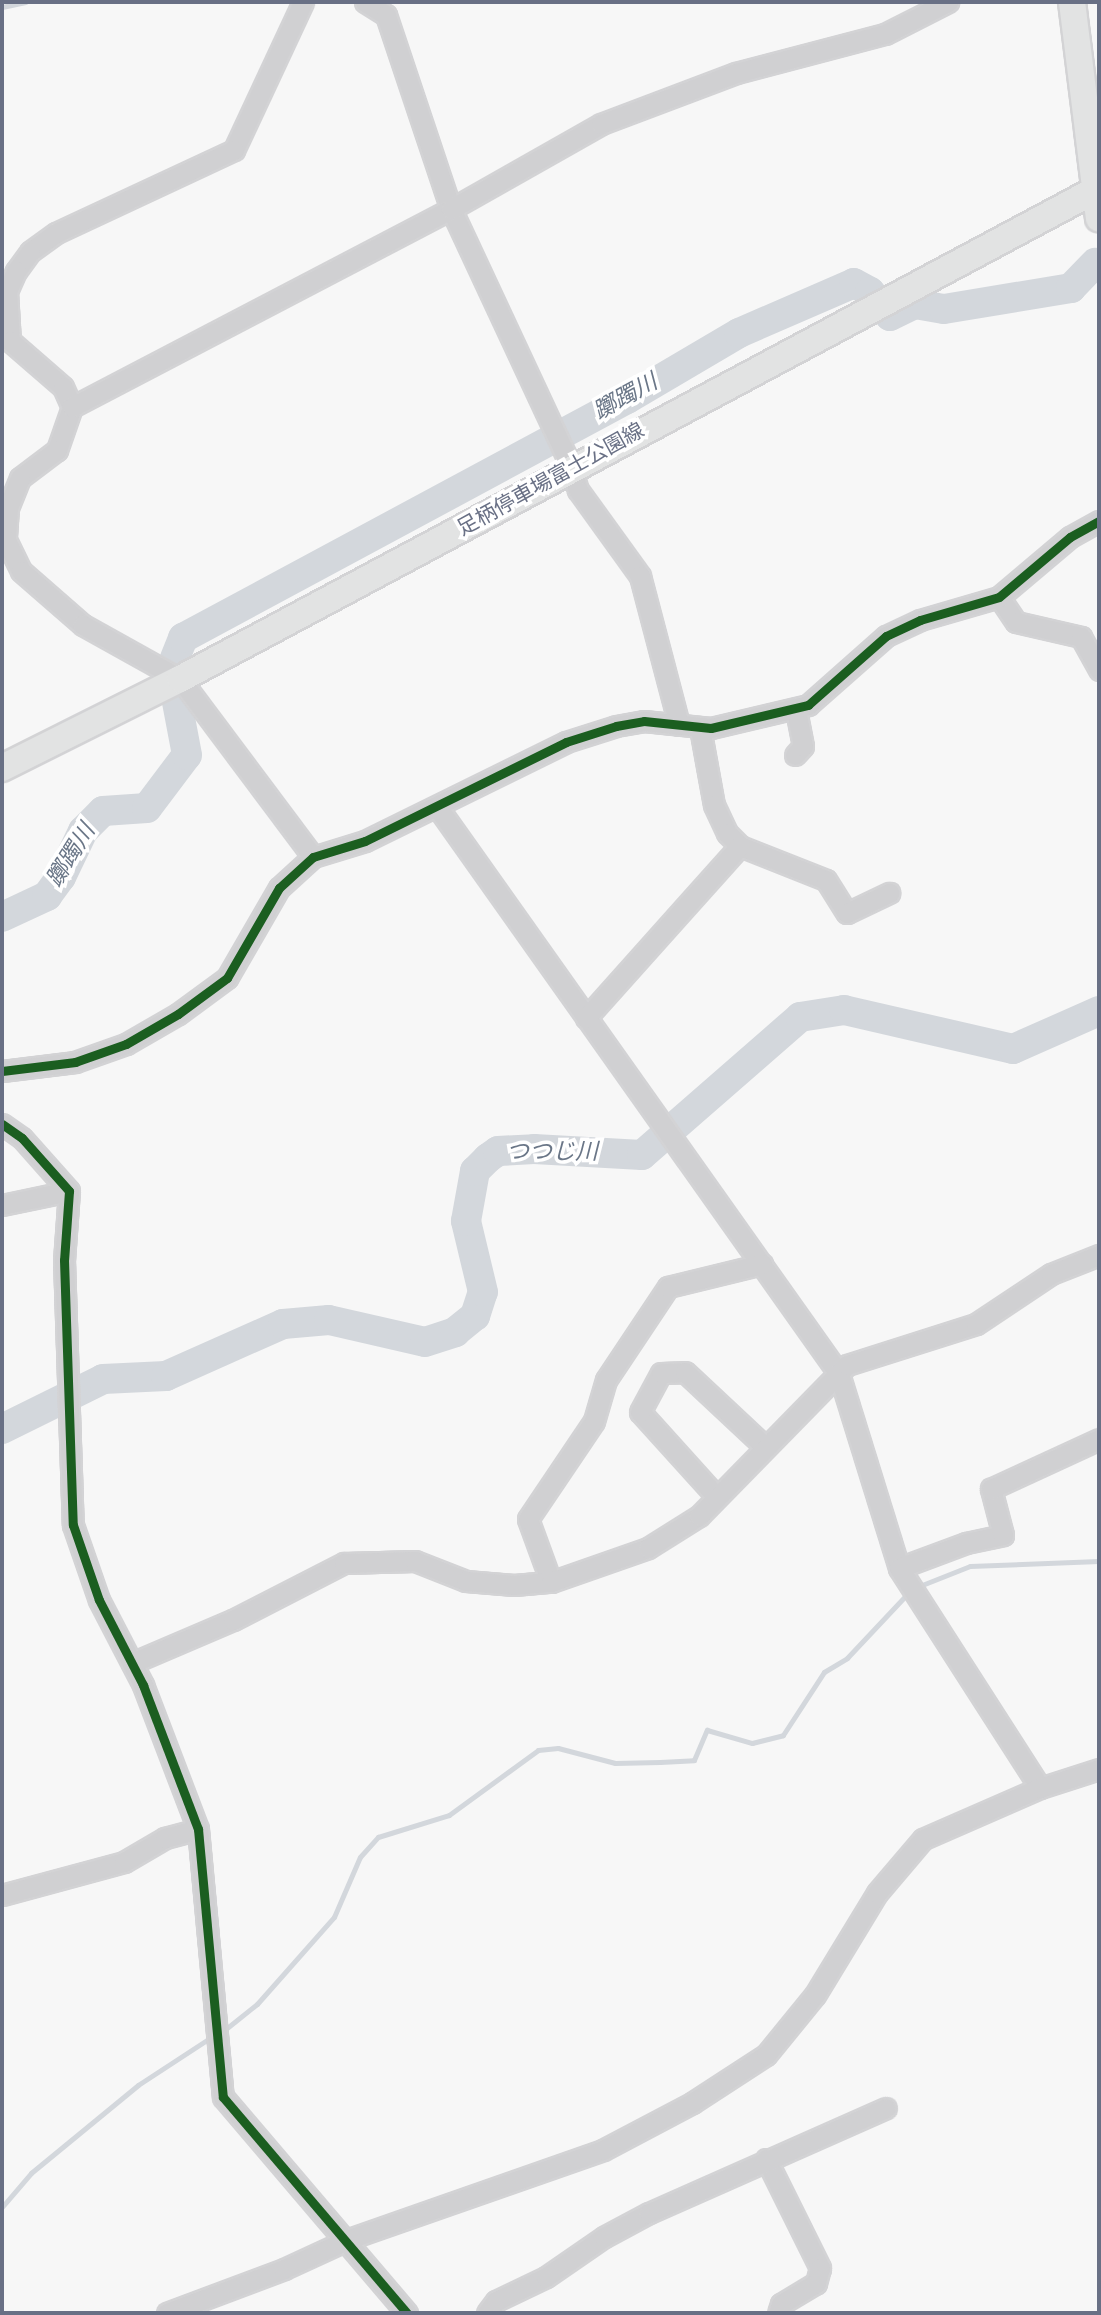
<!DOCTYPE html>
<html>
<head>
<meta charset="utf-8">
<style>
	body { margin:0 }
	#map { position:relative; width:1101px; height:2315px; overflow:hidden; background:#f7f7f7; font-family:"Alegreya Sans","Noto Sans JP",sans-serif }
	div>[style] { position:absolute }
	.stream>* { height:5px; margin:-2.5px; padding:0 2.5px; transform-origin:2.5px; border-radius:2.5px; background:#d3d7dc }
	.river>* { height:30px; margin:-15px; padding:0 15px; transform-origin:15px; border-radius:15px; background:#d3d7dc }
	.roads { filter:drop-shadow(2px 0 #d3d3d5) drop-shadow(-2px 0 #d3d3d5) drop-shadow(0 2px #d3d3d5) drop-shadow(0 -2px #d3d3d5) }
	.minor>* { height:19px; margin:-9.5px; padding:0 9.5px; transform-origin:9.5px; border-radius:9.5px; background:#d0d0d2 }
	.major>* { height:26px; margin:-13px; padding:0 13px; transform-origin:13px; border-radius:13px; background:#e2e3e3 }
	.cycleway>* { height:9px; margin:-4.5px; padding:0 4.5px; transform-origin:4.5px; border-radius:4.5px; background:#1b5e20 }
	span { translate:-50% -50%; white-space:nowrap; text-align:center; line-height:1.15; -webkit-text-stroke:7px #fff; paint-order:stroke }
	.street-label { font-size:21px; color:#697085 }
	.water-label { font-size:23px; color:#6a7687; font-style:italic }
	.frame { position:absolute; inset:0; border:4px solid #697085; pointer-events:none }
</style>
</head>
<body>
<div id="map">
	<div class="stream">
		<div style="left:2px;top:7px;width:24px;rotate:-12deg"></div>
		<div style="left:917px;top:1587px;width:57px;rotate:-21.6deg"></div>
		<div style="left:970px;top:1566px;width:129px;rotate:-2.2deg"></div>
		<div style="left:222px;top:2032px;width:45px;rotate:-38.7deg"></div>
		<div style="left:257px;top:2004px;width:116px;rotate:-48.5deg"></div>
		<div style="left:334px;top:1917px;width:65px;rotate:-66.6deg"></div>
		<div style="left:360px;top:1857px;width:27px;rotate:-48deg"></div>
		<div style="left:378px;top:1837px;width:74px;rotate:-17.2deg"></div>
		<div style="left:449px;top:1815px;width:110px;rotate:-36.1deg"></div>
		<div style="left:538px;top:1750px;width:20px;rotate:-6deg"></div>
		<div style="left:558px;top:1748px;width:59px;rotate:14.7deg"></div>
		<div style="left:615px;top:1763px;width:45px;rotate:-1.3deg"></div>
		<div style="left:660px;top:1762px;width:34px;rotate:-3deg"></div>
		<div style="left:694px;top:1760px;width:33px;rotate:-67deg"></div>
		<div style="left:707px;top:1730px;width:47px;rotate:16.1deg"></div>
		<div style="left:752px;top:1743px;width:32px;rotate:-14deg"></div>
		<div style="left:783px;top:1735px;width:75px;rotate:-56.9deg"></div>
		<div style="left:824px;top:1672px;width:27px;rotate:-31deg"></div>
		<div style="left:847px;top:1658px;width:91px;rotate:-46.8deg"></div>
		<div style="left:2px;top:2207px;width:45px;rotate:-49.5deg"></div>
		<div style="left:31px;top:2173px;width:139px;rotate:-39.4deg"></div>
		<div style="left:138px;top:2085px;width:90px;rotate:-33.2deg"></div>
	</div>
	<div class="river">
		<div style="left:175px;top:658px;width:22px;rotate:-68deg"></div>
		<div style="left:183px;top:638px;width:504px;rotate:-28.29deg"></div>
		<div style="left:627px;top:399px;width:130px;rotate:-30.5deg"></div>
		<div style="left:739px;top:333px;width:125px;rotate:-23.5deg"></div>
		<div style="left:854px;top:283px;width:18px;rotate:29deg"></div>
		<div style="left:870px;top:292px;width:31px;rotate:50deg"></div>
		<div style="left:890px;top:316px;width:28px;rotate:-26deg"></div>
		<div style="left:915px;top:304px;width:29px;rotate:10deg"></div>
		<div style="left:944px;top:309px;width:129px;rotate:-9.4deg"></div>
		<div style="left:1071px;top:288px;width:35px;rotate:-46deg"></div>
		<div style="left:2px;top:917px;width:50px;rotate:-25deg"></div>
		<div style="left:47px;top:896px;width:24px;rotate:-54deg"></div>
		<div style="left:61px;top:877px;width:51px;rotate:-64.4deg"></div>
		<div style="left:83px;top:831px;width:28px;rotate:-45deg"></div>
		<div style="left:103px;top:811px;width:44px;rotate:-3.9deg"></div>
		<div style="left:147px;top:808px;width:66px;rotate:-53deg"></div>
		<div style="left:187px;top:755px;width:59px;rotate:-100.7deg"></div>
		<div style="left:2px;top:1429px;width:113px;rotate:-26.3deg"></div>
		<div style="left:103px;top:1379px;width:63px;rotate:-2.7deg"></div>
		<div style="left:166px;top:1376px;width:128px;rotate:-24deg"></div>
		<div style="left:283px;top:1324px;width:46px;rotate:-5deg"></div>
		<div style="left:329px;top:1320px;width:98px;rotate:12.9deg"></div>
		<div style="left:425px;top:1342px;width:32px;rotate:-18deg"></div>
		<div style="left:455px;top:1332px;width:26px;rotate:-39deg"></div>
		<div style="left:475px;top:1316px;width:25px;rotate:-72deg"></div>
		<div style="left:483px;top:1292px;width:73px;rotate:-103.5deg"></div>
		<div style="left:466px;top:1221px;width:51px;rotate:-79.8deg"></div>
		<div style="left:475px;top:1171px;width:18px;rotate:-45deg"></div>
		<div style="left:488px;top:1158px;width:12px;rotate:-35deg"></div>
		<div style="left:498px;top:1151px;width:36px;rotate:-3deg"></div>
		<div style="left:534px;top:1149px;width:108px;rotate:3.2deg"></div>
		<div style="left:642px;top:1155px;width:210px;rotate:-41.1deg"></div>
		<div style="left:800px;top:1017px;width:45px;rotate:-9deg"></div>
		<div style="left:844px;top:1010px;width:173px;rotate:13deg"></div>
		<div style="left:1013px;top:1049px;width:94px;rotate:-23.8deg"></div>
	</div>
	<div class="roads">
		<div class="minor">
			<div style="left:303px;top:2px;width:163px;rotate:115deg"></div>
			<div style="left:234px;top:150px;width:196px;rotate:155deg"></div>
			<div style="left:56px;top:233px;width:32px;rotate:144deg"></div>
			<div style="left:30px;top:252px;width:24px;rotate:126deg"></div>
			<div style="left:16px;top:271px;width:22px;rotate:114deg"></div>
			<div style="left:7px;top:291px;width:50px;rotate:86.6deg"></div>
			<div style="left:10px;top:341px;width:70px;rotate:41deg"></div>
			<div style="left:63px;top:387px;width:22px;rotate:66deg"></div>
			<div style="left:72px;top:407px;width:46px;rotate:109.2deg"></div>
			<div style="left:57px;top:450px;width:46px;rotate:142.9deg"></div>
			<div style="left:20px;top:478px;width:32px;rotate:112deg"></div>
			<div style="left:8px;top:508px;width:32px;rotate:94deg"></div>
			<div style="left:6px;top:540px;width:34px;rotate:64deg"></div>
			<div style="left:21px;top:571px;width:82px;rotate:41.1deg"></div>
			<div style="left:83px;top:625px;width:111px;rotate:29.1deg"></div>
			<div style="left:180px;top:679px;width:222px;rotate:53.2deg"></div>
			<div style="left:365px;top:2px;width:25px;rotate:32deg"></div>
			<div style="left:386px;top:15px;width:205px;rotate:71.5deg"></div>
			<div style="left:451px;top:209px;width:284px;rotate:65deg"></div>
			<div style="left:571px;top:466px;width:25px;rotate:74deg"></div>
			<div style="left:578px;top:490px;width:106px;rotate:54.2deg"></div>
			<div style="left:640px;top:576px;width:154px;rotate:75.3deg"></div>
			<div style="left:72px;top:407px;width:428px;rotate:-27.6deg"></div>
			<div style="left:451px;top:209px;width:172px;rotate:-29.5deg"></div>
			<div style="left:601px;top:124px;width:144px;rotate:-20.7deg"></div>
			<div style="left:736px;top:73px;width:154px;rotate:-14.7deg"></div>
			<div style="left:885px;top:34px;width:71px;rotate:-26.9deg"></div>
			<div style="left:999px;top:597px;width:30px;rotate:56deg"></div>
			<div style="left:1016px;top:622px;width:67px;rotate:13deg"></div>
			<div style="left:1081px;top:637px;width:38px;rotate:61deg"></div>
			<div style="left:700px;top:728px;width:78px;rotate:79.7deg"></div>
			<div style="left:714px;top:805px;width:31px;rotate:65deg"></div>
			<div style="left:727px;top:833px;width:18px;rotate:45deg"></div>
			<div style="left:740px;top:846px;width:92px;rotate:21.6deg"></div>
			<div style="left:826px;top:880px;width:39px;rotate:58deg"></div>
			<div style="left:847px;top:913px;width:47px;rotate:-25.5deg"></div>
			<div style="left:795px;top:755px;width:12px;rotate:-48deg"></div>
			<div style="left:803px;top:746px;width:38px;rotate:-101deg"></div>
			<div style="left:438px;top:808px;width:694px;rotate:54.68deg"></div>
			<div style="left:839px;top:1374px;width:203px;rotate:72.8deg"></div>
			<div style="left:899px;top:1568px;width:261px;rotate:57.3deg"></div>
			<div style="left:586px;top:1018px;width:231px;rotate:-48.2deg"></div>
			<div style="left:2px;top:1071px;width:74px;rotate:-7deg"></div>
			<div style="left:75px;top:1062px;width:54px;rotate:-19.4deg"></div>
			<div style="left:126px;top:1044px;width:60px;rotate:-30deg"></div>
			<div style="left:178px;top:1014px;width:61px;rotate:-36.3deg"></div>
			<div style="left:227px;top:978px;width:104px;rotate:-60deg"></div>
			<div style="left:279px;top:888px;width:46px;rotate:-42.4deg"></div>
			<div style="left:313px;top:857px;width:54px;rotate:-17.1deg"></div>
			<div style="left:365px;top:841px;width:224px;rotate:-26.2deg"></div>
			<div style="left:566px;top:742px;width:52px;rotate:-17.7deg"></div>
			<div style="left:616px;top:726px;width:28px;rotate:-10deg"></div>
			<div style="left:644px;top:721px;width:67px;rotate:6deg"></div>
			<div style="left:711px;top:728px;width:100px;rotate:-13.3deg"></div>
			<div style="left:808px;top:705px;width:104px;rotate:-41.5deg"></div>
			<div style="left:886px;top:636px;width:38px;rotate:-25deg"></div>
			<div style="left:920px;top:620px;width:82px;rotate:-16.2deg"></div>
			<div style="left:999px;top:597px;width:93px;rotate:-40.2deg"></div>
			<div style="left:1070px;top:537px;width:33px;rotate:-29deg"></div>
			<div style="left:2px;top:1124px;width:24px;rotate:35deg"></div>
			<div style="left:22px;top:1138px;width:71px;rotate:48.4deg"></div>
			<div style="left:69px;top:1191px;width:69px;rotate:94.1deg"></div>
			<div style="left:64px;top:1260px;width:265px;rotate:88.1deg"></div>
			<div style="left:73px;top:1525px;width:79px;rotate:70.9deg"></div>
			<div style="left:99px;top:1600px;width:96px;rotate:62.6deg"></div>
			<div style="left:143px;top:1685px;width:154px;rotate:69.1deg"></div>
			<div style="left:198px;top:1829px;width:269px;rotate:84.7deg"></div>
			<div style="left:223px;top:2097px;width:284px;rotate:49.6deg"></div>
			<div style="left:2px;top:1205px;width:68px;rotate:-11.8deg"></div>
			<div style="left:716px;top:1496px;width:113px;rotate:-132.1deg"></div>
			<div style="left:640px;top:1412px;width:44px;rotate:-61.7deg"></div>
			<div style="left:661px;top:1373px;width:24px;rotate:-2deg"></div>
			<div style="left:685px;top:1372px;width:108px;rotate:43.1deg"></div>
			<div style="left:899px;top:1568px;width:72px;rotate:-20.5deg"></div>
			<div style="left:966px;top:1543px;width:38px;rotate:-12deg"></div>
			<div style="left:1003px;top:1535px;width:48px;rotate:-104.6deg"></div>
			<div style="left:991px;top:1489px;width:119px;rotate:-24.8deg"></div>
			<div style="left:551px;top:1582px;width:67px;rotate:-110.1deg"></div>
			<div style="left:528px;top:1519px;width:118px;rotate:-56deg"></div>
			<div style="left:594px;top:1421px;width:43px;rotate:-73.7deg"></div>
			<div style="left:606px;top:1380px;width:112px;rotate:-56.3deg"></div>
			<div style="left:668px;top:1287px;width:97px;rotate:-13.7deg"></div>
			<div style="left:132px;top:1663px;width:110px;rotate:-23.1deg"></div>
			<div style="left:233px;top:1620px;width:125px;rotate:-27.2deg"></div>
			<div style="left:344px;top:1563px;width:71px;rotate:-1.6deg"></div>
			<div style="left:415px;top:1561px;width:55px;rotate:21.4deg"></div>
			<div style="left:466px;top:1581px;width:48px;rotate:4.8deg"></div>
			<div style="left:514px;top:1585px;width:37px;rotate:-5deg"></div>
			<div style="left:551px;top:1582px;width:103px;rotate:-19.3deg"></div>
			<div style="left:648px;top:1548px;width:60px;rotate:-32.1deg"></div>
			<div style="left:699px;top:1516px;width:211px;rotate:-45.6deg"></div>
			<div style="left:847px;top:1365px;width:135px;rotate:-17.6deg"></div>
			<div style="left:976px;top:1324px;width:90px;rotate:-33.7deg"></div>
			<div style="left:1051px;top:1274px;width:52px;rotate:-21.6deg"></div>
			<div style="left:2px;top:1895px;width:126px;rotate:-15.1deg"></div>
			<div style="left:124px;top:1862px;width:48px;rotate:-30.3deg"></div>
			<div style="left:165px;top:1838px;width:34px;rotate:-15deg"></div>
			<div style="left:766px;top:2159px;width:122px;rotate:63.6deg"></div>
			<div style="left:820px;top:2268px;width:16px;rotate:105deg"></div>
			<div style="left:816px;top:2283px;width:41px;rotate:149deg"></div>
			<div style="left:781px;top:2304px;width:9px;rotate:108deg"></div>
			<div style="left:167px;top:2313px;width:125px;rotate:-20.6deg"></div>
			<div style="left:284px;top:2269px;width:72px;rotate:-24.8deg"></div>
			<div style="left:349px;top:2239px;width:269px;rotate:-19.3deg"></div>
			<div style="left:603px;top:2150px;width:101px;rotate:-27.8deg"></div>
			<div style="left:692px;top:2103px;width:88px;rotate:-33deg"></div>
			<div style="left:766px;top:2055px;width:77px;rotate:-50.8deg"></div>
			<div style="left:815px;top:1995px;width:119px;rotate:-58.7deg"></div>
			<div style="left:877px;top:1893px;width:71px;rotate:-49.6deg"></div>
			<div style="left:923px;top:1839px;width:128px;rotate:-23.6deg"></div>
			<div style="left:1040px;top:1788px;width:62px;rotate:-17.9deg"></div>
			<div style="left:487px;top:2313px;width:15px;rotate:-53deg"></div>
			<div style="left:496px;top:2301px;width:55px;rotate:-25.6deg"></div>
			<div style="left:546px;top:2277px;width:70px;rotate:-34.6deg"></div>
			<div style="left:604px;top:2237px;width:51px;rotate:-28.1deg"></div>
			<div style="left:649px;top:2213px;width:259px;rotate:-23.9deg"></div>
		</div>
		<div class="major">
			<div style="left:1072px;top:2px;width:218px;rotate:82.9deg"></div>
			<div style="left:2px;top:768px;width:199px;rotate:-26.6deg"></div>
			<div style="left:180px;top:679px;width:1042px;rotate:-28.11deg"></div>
		</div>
	</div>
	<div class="cycleway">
		<div style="left:2px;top:1071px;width:74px;rotate:-7deg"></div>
		<div style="left:75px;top:1062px;width:54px;rotate:-19.4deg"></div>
		<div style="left:126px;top:1044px;width:60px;rotate:-30deg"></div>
		<div style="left:178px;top:1014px;width:61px;rotate:-36.3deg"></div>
		<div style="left:227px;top:978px;width:104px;rotate:-60deg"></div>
		<div style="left:279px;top:888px;width:46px;rotate:-42.4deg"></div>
		<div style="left:313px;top:857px;width:54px;rotate:-17.1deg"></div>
		<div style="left:365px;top:841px;width:224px;rotate:-26.2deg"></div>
		<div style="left:566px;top:742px;width:52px;rotate:-17.7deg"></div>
		<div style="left:616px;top:726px;width:28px;rotate:-10deg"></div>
		<div style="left:644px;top:721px;width:67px;rotate:6deg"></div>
		<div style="left:711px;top:728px;width:100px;rotate:-13.3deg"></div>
		<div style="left:808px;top:705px;width:104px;rotate:-41.5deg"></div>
		<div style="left:886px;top:636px;width:38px;rotate:-25deg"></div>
		<div style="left:920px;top:620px;width:82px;rotate:-16.2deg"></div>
		<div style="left:999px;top:597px;width:93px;rotate:-40.2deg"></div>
		<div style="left:1070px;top:537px;width:33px;rotate:-29deg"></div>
		<div style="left:2px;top:1124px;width:24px;rotate:35deg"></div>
		<div style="left:22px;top:1138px;width:71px;rotate:48.4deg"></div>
		<div style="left:69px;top:1191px;width:69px;rotate:94.1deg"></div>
		<div style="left:64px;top:1260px;width:265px;rotate:88.1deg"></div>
		<div style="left:73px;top:1525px;width:79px;rotate:70.9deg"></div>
		<div style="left:99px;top:1600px;width:96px;rotate:62.6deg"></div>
		<div style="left:143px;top:1685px;width:154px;rotate:69.1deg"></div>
		<div style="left:198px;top:1829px;width:269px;rotate:84.7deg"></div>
		<div style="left:223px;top:2097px;width:284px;rotate:49.6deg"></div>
	</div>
	<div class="street-label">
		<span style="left:551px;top:480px;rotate:-29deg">足柄停車場富士公園線</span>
	</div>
	<div class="water-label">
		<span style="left:626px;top:398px;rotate:-29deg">躑躅川</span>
		<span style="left:72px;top:856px;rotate:-58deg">躑躅川</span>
		<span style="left:552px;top:1153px">つつじ川</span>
	</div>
	<div class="frame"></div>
</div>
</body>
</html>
